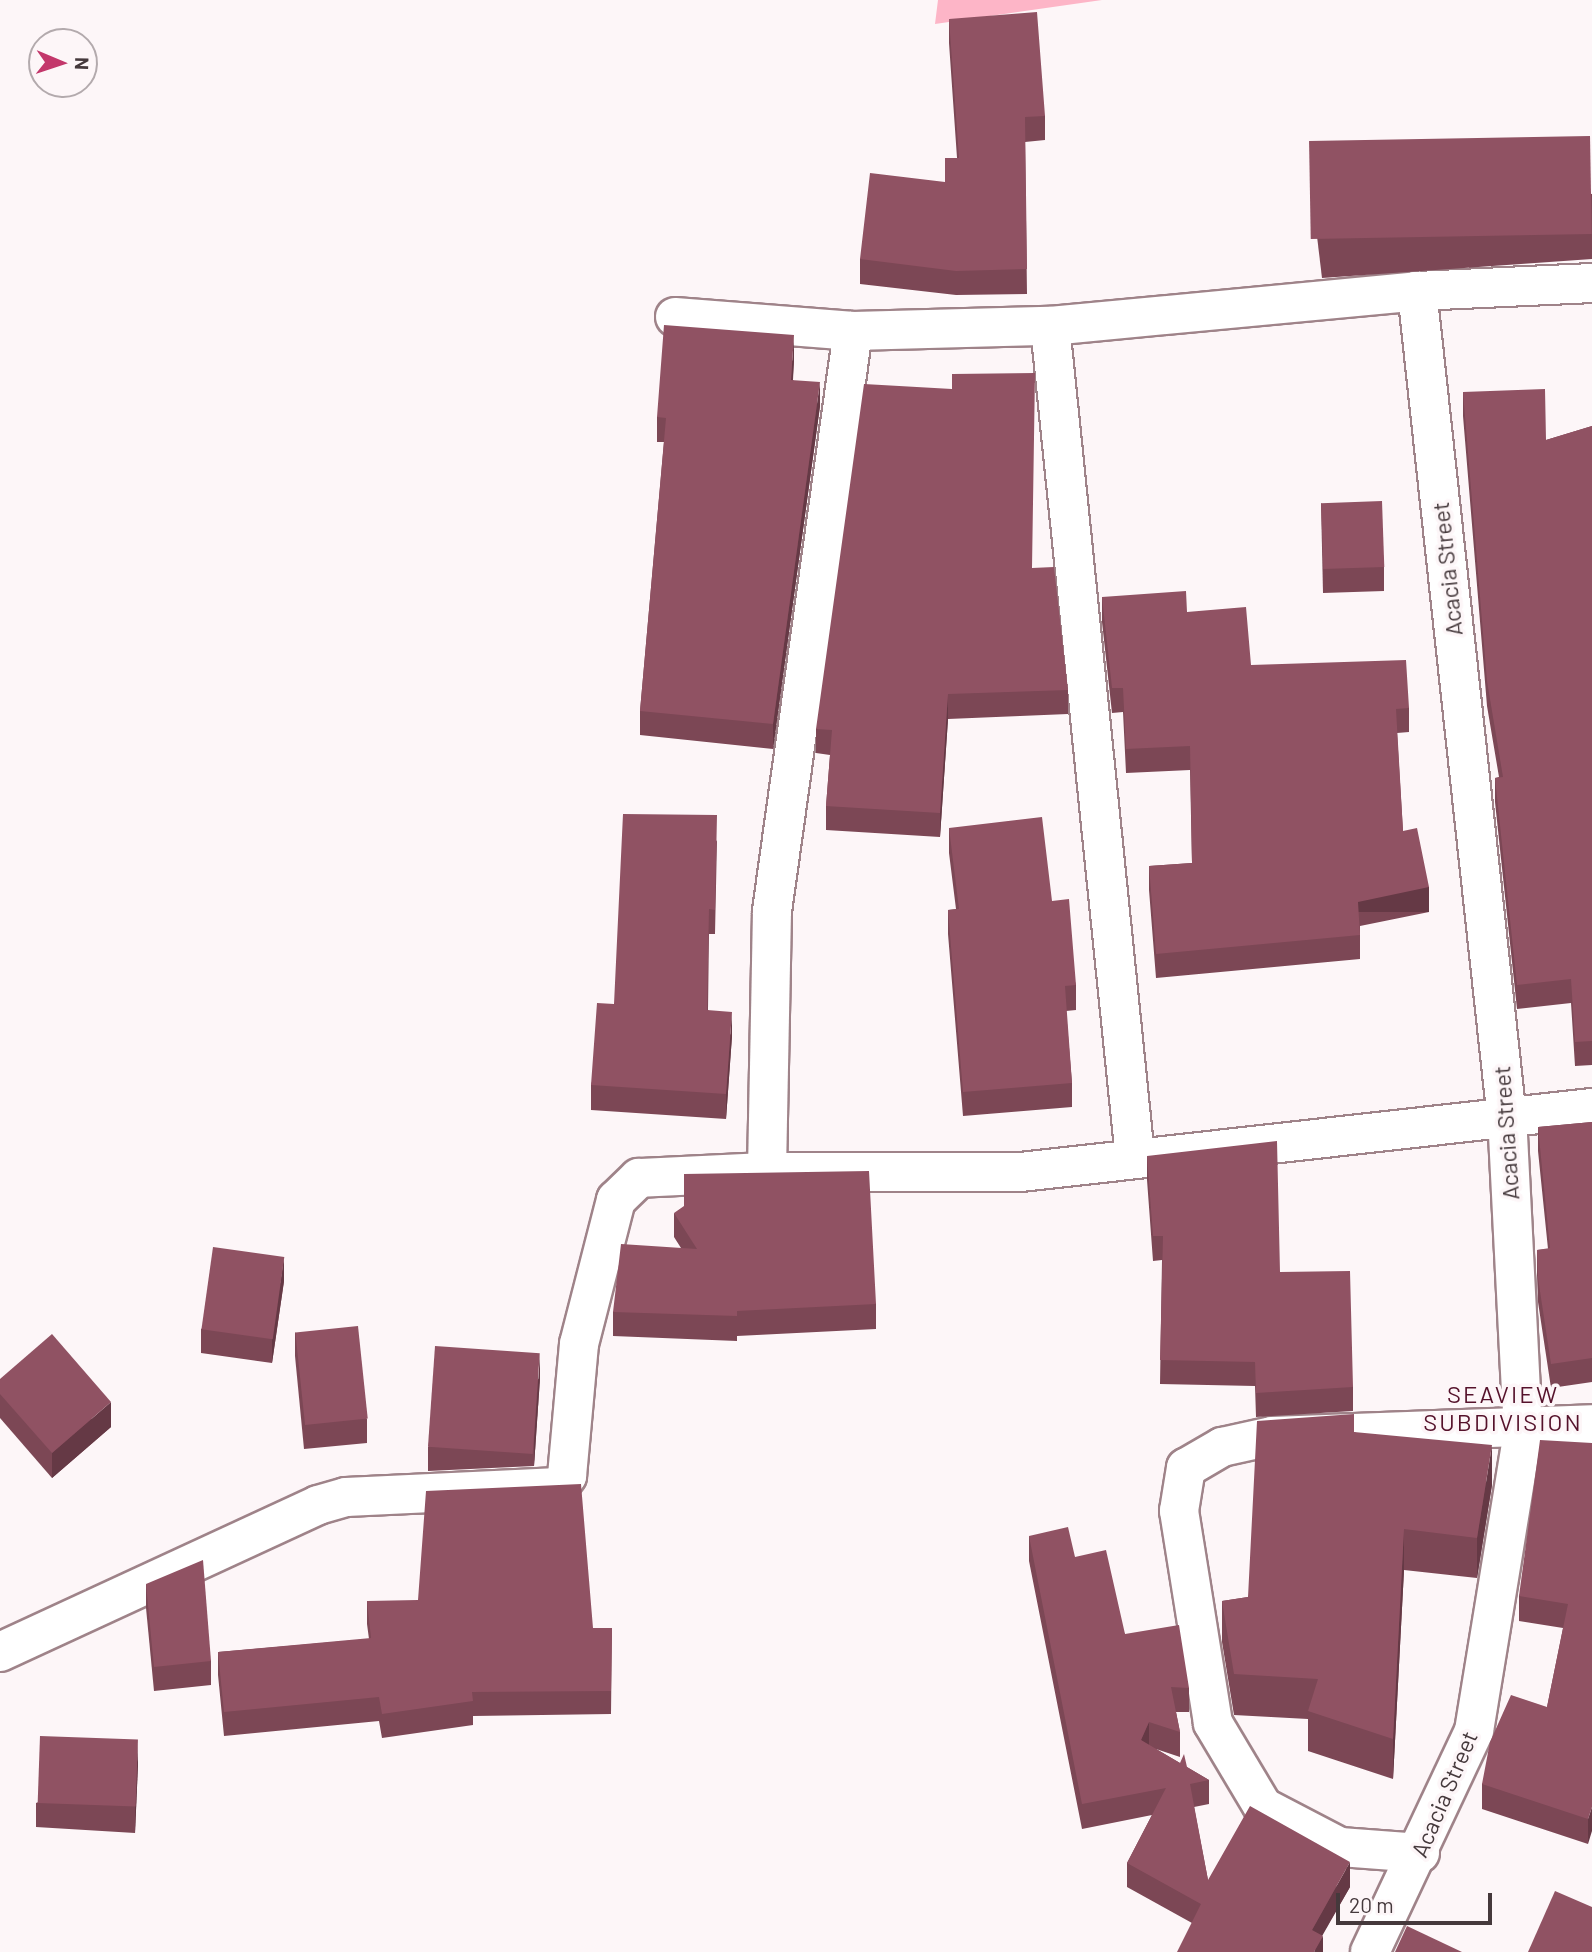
<!DOCTYPE html>
<html>
<head>
<meta charset="utf-8">
<style>
	body { margin:0 }
	#map { position:relative; width:1592px; height:1952px; overflow:hidden; background:#fdf6f8; font-family:Barlow,sans-serif }
	div>[style] { position:absolute }
	.water>* { inset:0; background:#fdb5c7 }
	.roads { filter:drop-shadow(2px 0 #9f8389) drop-shadow(-2px 0 #9f8389) drop-shadow(0 2px #9f8389) drop-shadow(0 -2px #9f8389) }
	.minor>* { height:38px; margin:-19px; padding:0 19px; transform-origin:19px; border-radius:19px; background:#fff }
	.wall>* { inset:0; background:#7c4755 }
	.shaded-wall>* { inset:0; background:#653945; transform-origin:0 0 }
	.building>* { inset:0; background:#905263; transform-origin:0 0 }
	span { translate:-50% -50%; white-space:nowrap; text-align:center; line-height:1.15; -webkit-text-stroke:7px #fdf6f8; paint-order:stroke }
	.street-label { font-size:23px; color:#45393c }
	.neighbourhood-label { font-size:24px; color:#55122b; letter-spacing:2px }
	.north { position:absolute; left:28px; top:28px; width:70px; height:70px; box-sizing:border-box; background:#fdf6f8; border:2px solid #b3aaad; border-radius:50%; rotate:92deg; font-size:19px; font-weight:700; line-height:28px; text-align:center; color:#45393c }
	.north::after { content:''; display:block; margin:auto; width:24px; height:32px; background:#c3376b; clip-path:polygon(50% 0,100% 100%,50% 72%,0 100%) }
	.scale { position:absolute; left:1336px; top:1893px; width:156px; height:32px; box-sizing:border-box; border:4px solid #45393c; border-top:0; padding-left:9px; font-size:21px; line-height:24px; white-space:nowrap; color:#45393c; -webkit-text-stroke:5px #fdf6f8; paint-order:stroke }
</style>
</head>
<body>
<div id="map">
	<div class="water">
		<div style="clip-path:polygon(938px 0,1102px 0,935px 24px)"></div>
	</div>
	<div class="roads">
		<div class="minor">
			<div style="left:675px;top:317px;width:179px;rotate:4.5deg"></div>
			<div style="left:853px;top:331px;width:197px;rotate:-1.5deg"></div>
			<div style="left:1050px;top:326px;width:369px;rotate:-5.4deg"></div>
			<div style="left:1417px;top:291px;width:175px;rotate:-2.6deg"></div>
			<div style="left:1050px;top:326px;width:835px;rotate:84.16deg"></div>
			<div style="left:853px;top:331px;width:586px;rotate:97.95deg"></div>
			<div style="left:772px;top:911px;width:261px;rotate:91.1deg"></div>
			<div style="left:767px;top:1172px;width:254px"></div>
			<div style="left:1021px;top:1172px;width:575px;rotate:-6.4deg"></div>
			<div style="left:0;top:1652px;width:350px;rotate:-24.8deg"></div>
			<div style="left:318px;top:1505px;width:29px;rotate:-16deg"></div>
			<div style="left:346px;top:1497px;width:213px;rotate:-2.7deg"></div>
			<div style="left:559px;top:1487px;width:14px;rotate:-54deg"></div>
			<div style="left:567px;top:1476px;width:133px;rotate:-84.8deg"></div>
			<div style="left:579px;top:1344px;width:149px;rotate:-75.6deg"></div>
			<div style="left:616px;top:1200px;width:32px;rotate:-44deg"></div>
			<div style="left:639px;top:1178px;width:128px;rotate:-2.7deg"></div>
			<div style="left:1420px;top:1853px;width:80px;rotate:-175.7deg"></div>
			<div style="left:1340px;top:1847px;width:87px;rotate:-152.5deg"></div>
			<div style="left:1263px;top:1807px;width:98px;rotate:-120.8deg"></div>
			<div style="left:1213px;top:1723px;width:215px;rotate:-99.1deg"></div>
			<div style="left:1179px;top:1511px;width:44px;rotate:-80.8deg"></div>
			<div style="left:1186px;top:1468px;width:42px;rotate:-30.3deg"></div>
			<div style="left:1222px;top:1447px;width:51px;rotate:-12.4deg"></div>
			<div style="left:1272px;top:1436px;width:320px;rotate:-2.1deg"></div>
			<div style="left:1370px;top:1952px;width:244px;rotate:-64.8deg"></div>
			<div style="left:1474px;top:1731px;width:304px;rotate:-80.7deg"></div>
			<div style="left:1523px;top:1431px;width:312px;rotate:-92.9deg"></div>
			<div style="left:1507px;top:1119px;width:833px;rotate:-96.2deg"></div>
		</div>
	</div>
	<div class="wall">
		<div style="clip-path:polygon(949px 19px,1045px 116px,1045px 140px,1025px 142px,1027px 294px,956px 295px,860px 284px,860px 259px,945px 182px,957px 158px,949px 43px)"></div>
		<div style="clip-path:polygon(1310px 154px,1592px 194px,1592px 259px,1322px 278px,1310px 178px)"></div>
		<div style="clip-path:polygon(794px 360px,793px 380px,820px 406px,773px 749px,640px 735px,640px 711px,664px 442px,657px 442px,657px 417px)"></div>
		<div style="clip-path:polygon(1463px 392px,1546px 440px,1592px 426px,1592px 1065px,1575px 1066px,1571px 1003px,1517px 1009px,1495px 802px,1495px 778px,1499px 777px,1487px 706px,1463px 416px)"></div>
		<div style="clip-path:polygon(1321px 503px,1384px 567px,1384px 591px,1323px 593px)"></div>
		<div style="clip-path:polygon(1032px 568px,1068px 690px,1068px 714px,948px 719px,940px 837px,826px 830px,826px 806px,830px 755px,816px 753px,816px 729px)"></div>
		<div style="clip-path:polygon(1102px 597px,1187px 612px,1251px 665px,1409px 708px,1409px 732px,1397px 733px,1403px 831px,1429px 912px,1360px 926px,1360px 959px,1156px 978px,1149px 890px,1149px 866px,1192px 863px,1190px 770px,1126px 773px,1123px 712px,1112px 713px,1102px 622px)"></div>
		<div style="clip-path:polygon(949px 828px,1052px 901px,1076px 985px,1076px 1010px,1066px 1011px,1072px 1083px,1072px 1107px,963px 1116px,948px 934px,948px 910px,956px 909px,949px 853px)"></div>
		<div style="clip-path:polygon(717px 840px,715px 934px,709px 934px,708px 1010px,732px 1036px,726px 1119px,591px 1110px,591px 1085px,614px 1004px)"></div>
		<div style="clip-path:polygon(1592px 1122px,1592px 1382px,1551px 1388px,1538px 1302px,1537px 1275px,1537px 1250px,1548px 1249px,1538px 1151px,1538px 1127px)"></div>
		<div style="clip-path:polygon(1147px 1156px,1280px 1272px,1353px 1387px,1353px 1411px,1256px 1417px,1255px 1386px,1160px 1384px,1162px 1260px,1153px 1261px,1147px 1180px)"></div>
		<div style="clip-path:polygon(674px 1213px,876px 1304px,876px 1329px,737px 1336px,737px 1341px,613px 1336px,613px 1312px,681px 1248px,674px 1237px)"></div>
		<div style="clip-path:polygon(284px 1281px,272px 1363px,201px 1353px,201px 1329px)"></div>
		<div style="clip-path:polygon(295px 1332px,367px 1419px,367px 1443px,304px 1449px,295px 1356px)"></div>
		<div style="clip-path:polygon(540px 1378px,534px 1466px,428px 1471px,428px 1447px)"></div>
		<div style="clip-path:polygon(0 1379px,111px 1427px,52px 1478px,0 1418px)"></div>
		<div style="clip-path:polygon(1354px 1432px,1492px 1485px,1477px 1578px,1404px 1570px,1393px 1779px,1308px 1751px,1308px 1719px,1234px 1715px,1222px 1642px,1222px 1601px,1248px 1597px)"></div>
		<div style="clip-path:polygon(1592px 1443px,1588px 1844px,1482px 1809px,1482px 1784px,1547px 1707px,1563px 1628px,1519px 1621px,1519px 1596px)"></div>
		<div style="clip-path:polygon(1029px 1536px,1075px 1557px,1125px 1634px,1189px 1688px,1189px 1712px,1176px 1712px,1180px 1732px,1180px 1757px,1156px 1749px,1209px 1780px,1209px 1804px,1194px 1807px,1208px 1880px,1350px 1887px,1322px 1935px,1323px 1952px,1192px 1923px,1127px 1887px,1127px 1863px,1152px 1815px,1082px 1829px,1029px 1561px)"></div>
		<div style="clip-path:polygon(146px 1584px,211px 1661px,211px 1685px,154px 1691px,146px 1608px)"></div>
		<div style="clip-path:polygon(367px 1601px,593px 1628px,612px 1628px,611px 1714px,473px 1716px,473px 1725px,382px 1738px,379px 1721px,224px 1736px,218px 1675px,218px 1652px,369px 1639px,367px 1624px)"></div>
		<div style="clip-path:polygon(138px 1764px,135px 1833px,36px 1827px,36px 1803px)"></div>
	</div>
	<div class="shaded-wall">
		<div style="clip-path:polygon(794px 335px,794px 360px,791px 404px,791px 380px)"></div>
		<div style="clip-path:polygon(820px 382px,820px 406px,773px 749px,773px 724px)"></div>
		<div style="clip-path:polygon(948px 694px,948px 719px,940px 837px,940px 813px)"></div>
		<div style="left:1429px;top:887px;width:25px;height:73px;rotate:90deg"></div>
		<div style="clip-path:polygon(732px 1012px,732px 1036px,726px 1119px,726px 1094px)"></div>
		<div style="clip-path:polygon(284px 1257px,284px 1281px,272px 1363px,272px 1339px)"></div>
		<div style="clip-path:polygon(540px 1354px,540px 1378px,534px 1466px,534px 1442px)"></div>
		<div style="clip-path:polygon(111px 1402px,111px 1427px,52px 1478px,52px 1453px)"></div>
		<div style="clip-path:polygon(1492px 1445px,1492px 1485px,1477px 1578px,1477px 1538px)"></div>
		<div style="clip-path:polygon(1404px 1529px,1404px 1570px,1393px 1779px,1393px 1739px)"></div>
		<div style="clip-path:polygon(1149px 1722px,1149px 1746px,1141px 1740px)"></div>
		<div style="clip-path:polygon(138px 1740px,138px 1764px,135px 1833px,135px 1808px)"></div>
		<div style="clip-path:polygon(1592px 1807px,1592px 1831px,1588px 1844px,1588px 1819px)"></div>
		<div style="clip-path:polygon(1350px 1862px,1350px 1887px,1313px 1952px,1312px 1930px)"></div>
		<div style="clip-path:polygon(1323px 1936px,1323px 1952px,1314px 1952px)"></div>
	</div>
	<div class="building">
		<div style="clip-path:polygon(1037px 12px,1045px 116px,1025px 117px,1027px 269px,956px 271px,860px 259px,870px 173px,945px 182px,945px 158px,959px 158px,949px 19px)"></div>
		<div style="left:1590px;top:136px;width:98px;height:281px;rotate:89deg"></div>
		<div style="clip-path:polygon(664px 325px,794px 335px,791px 380px,820px 382px,773px 724px,640px 711px,666px 418px,657px 417px)"></div>
		<div style="clip-path:polygon(1035px 373px,1032px 568px,1054px 567px,1068px 690px,948px 694px,940px 813px,826px 806px,832px 730px,816px 729px,864px 384px,952px 389px,952px 374px)"></div>
		<div style="clip-path:polygon(1545px 389px,1546px 440px,1592px 426px,1592px 1041px,1575px 1042px,1571px 979px,1517px 985px,1495px 778px,1503px 777px,1487px 681px,1463px 392px)"></div>
		<div style="left:1382px;top:501px;width:66px;height:61px;rotate:88deg"></div>
		<div style="clip-path:polygon(1186px 591px,1187px 612px,1246px 607px,1251px 665px,1406px 660px,1409px 708px,1396px 709px,1403px 831px,1417px 828px,1429px 887px,1358px 902px,1360px 935px,1156px 954px,1149px 866px,1192px 863px,1190px 746px,1126px 749px,1123px 688px,1112px 688px,1102px 597px)"></div>
		<div style="clip-path:polygon(623px 814px,717px 815px,715px 910px,709px 909px,707px 1010px,732px 1012px,726px 1094px,591px 1085px,597px 1003px,614px 1004px)"></div>
		<div style="clip-path:polygon(1042px 817px,1052px 901px,1069px 899px,1076px 985px,1065px 986px,1072px 1083px,963px 1092px,948px 910px,959px 909px,949px 828px)"></div>
		<div style="clip-path:polygon(1592px 1122px,1592px 1358px,1551px 1364px,1538px 1278px,1537px 1250px,1550px 1248px,1538px 1127px)"></div>
		<div style="clip-path:polygon(1277px 1141px,1280px 1272px,1350px 1271px,1353px 1387px,1256px 1393px,1255px 1362px,1160px 1360px,1163px 1236px,1153px 1236px,1147px 1156px)"></div>
		<div style="clip-path:polygon(869px 1171px,876px 1304px,737px 1311px,737px 1316px,613px 1312px,621px 1244px,697px 1249px,674px 1213px,684px 1206px,684px 1174px)"></div>
		<div style="left:213px;top:1247px;width:72px;height:83px;rotate:8deg"></div>
		<div style="left:358px;top:1326px;width:93px;height:63px;rotate:84deg"></div>
		<div style="clip-path:polygon(52px 1334px,111px 1402px,52px 1453px,0 1394px,0 1379px)"></div>
		<div style="left:435px;top:1346px;width:105px;height:101px;rotate:4deg"></div>
		<div style="clip-path:polygon(1354px 1414px,1354px 1432px,1492px 1445px,1477px 1538px,1404px 1529px,1393px 1739px,1308px 1711px,1318px 1679px,1234px 1674px,1222px 1601px,1248px 1597px,1257px 1421px)"></div>
		<div style="clip-path:polygon(1540px 1440px,1592px 1443px,1592px 1807px,1588px 1819px,1482px 1784px,1490px 1742px,1511px 1695px,1547px 1707px,1568px 1604px,1519px 1596px)"></div>
		<div style="clip-path:polygon(581px 1484px,593px 1628px,612px 1628px,611px 1691px,472px 1692px,473px 1701px,382px 1714px,379px 1697px,224px 1712px,218px 1652px,371px 1638px,367px 1601px,418px 1600px,426px 1491px)"></div>
		<div style="clip-path:polygon(1068px 1527px,1075px 1557px,1106px 1550px,1125px 1634px,1179px 1625px,1189px 1688px,1171px 1687px,1180px 1732px,1149px 1722px,1141px 1740px,1180px 1763px,1184px 1754px,1187px 1767px,1209px 1780px,1190px 1784px,1208px 1880px,1250px 1806px,1350px 1862px,1312px 1930px,1323px 1936px,1314px 1952px,1177px 1952px,1201px 1904px,1127px 1863px,1166px 1788px,1082px 1804px,1029px 1536px)"></div>
		<div style="clip-path:polygon(203px 1560px,211px 1661px,154px 1667px,146px 1584px)"></div>
		<div style="left:40px;top:1736px;width:98px;height:67px;rotate:2deg"></div>
		<div style="clip-path:polygon(1555px 1891px,1592px 1907px,1592px 1952px,1528px 1952px)"></div>
		<div style="clip-path:polygon(1407px 1926px,1462px 1952px,1395px 1952px)"></div>
	</div>
	<div class="street-label">
		<span style="left:1447px;top:569px;rotate:-96deg">Acacia Street</span>
		<span style="left:1506px;top:1133px;rotate:-94deg">Acacia Street</span>
		<span style="left:1444px;top:1794px;rotate:-67deg">Acacia Street</span>
	</div>
	<div class="neighbourhood-label">
		<span style="left:1503px;top:1408px">SEAVIEW<br>SUBDIVISION</span>
	</div>
	<div class="north">N</div>
	<div class="scale">20 m</div>
</div>
</body>
</html>
